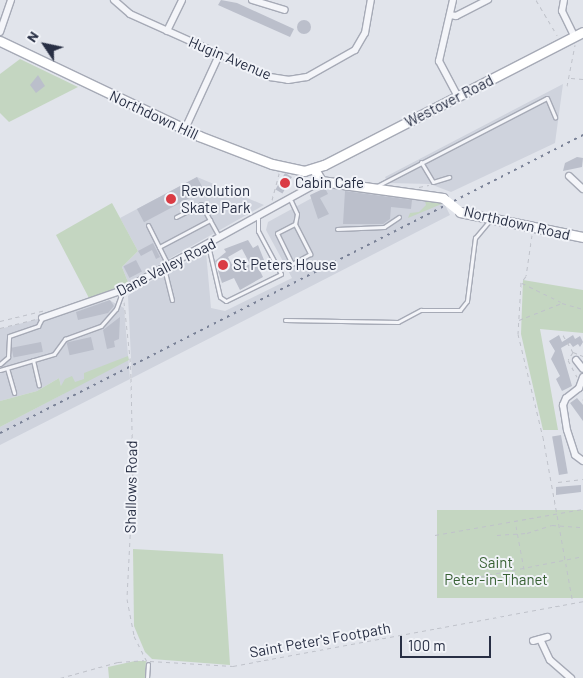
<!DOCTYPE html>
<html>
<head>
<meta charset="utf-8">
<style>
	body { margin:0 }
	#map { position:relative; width:583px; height:678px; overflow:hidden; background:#e1e4eb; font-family:Barlow,sans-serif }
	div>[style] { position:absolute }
	.built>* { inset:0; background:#cfd3dd }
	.green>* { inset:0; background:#c4d6c1; transform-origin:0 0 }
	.building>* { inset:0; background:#bbbfcb; transform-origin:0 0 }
	.round { border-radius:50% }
	.path>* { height:1px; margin-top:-0.5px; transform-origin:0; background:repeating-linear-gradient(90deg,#bfc2ca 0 4px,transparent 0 8px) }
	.roads { filter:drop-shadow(1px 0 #a6aab6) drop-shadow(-1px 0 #a6aab6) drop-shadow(0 1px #a6aab6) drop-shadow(0 -1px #a6aab6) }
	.lane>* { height:3px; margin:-1.5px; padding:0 1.5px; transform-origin:1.5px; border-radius:1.5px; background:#f4f5f9 }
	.street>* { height:6px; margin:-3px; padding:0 3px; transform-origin:3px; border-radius:3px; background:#f4f5f9 }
	.secondary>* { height:9px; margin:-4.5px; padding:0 4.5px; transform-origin:4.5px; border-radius:4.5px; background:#fff }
	.rail>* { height:2px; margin-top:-1px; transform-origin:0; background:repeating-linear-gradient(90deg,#798196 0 2.5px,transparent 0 7.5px) }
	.path-bridge>* { height:1px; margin-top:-0.5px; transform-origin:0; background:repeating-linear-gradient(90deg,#bfc2ca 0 4px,transparent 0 8px) }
	.secondary-bridge>* { height:9px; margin:-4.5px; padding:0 4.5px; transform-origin:4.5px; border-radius:4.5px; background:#fff }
	.dots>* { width:14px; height:14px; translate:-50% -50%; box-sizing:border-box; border:2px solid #f1f3f8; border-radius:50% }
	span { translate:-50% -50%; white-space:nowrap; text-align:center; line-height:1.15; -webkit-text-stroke:4px #f1f3f8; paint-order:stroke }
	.street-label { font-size:15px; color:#282f44 }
	.poi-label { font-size:15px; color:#282f44 }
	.left { translate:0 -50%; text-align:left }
	.park-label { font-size:15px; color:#386134 }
	.north { position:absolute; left:20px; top:20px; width:50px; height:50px; -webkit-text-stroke:4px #f1f3f8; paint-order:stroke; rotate:304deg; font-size:14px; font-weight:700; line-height:20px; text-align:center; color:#282f44 }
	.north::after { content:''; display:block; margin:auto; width:18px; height:22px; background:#282f44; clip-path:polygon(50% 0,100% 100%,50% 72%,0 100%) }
	.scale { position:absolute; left:400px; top:636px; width:91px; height:22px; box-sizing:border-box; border:2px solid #282f44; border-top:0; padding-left:6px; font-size:15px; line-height:18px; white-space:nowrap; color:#282f44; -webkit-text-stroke:4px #f1f3f8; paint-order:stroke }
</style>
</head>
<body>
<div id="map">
	<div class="built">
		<div style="clip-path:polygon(563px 84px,555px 143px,451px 192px,430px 184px,388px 183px,385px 177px)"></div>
		<div style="clip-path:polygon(197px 177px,264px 205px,128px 282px,122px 267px,138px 251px,120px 218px)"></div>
		<div style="clip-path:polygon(332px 187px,414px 194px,444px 203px,450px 215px,132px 378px,128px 296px,134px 290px,206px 252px,211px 308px,225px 311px,292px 278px,266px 230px,268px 222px)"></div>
		<div style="clip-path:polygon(109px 300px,124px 308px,130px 379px,0 445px,0 427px,63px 394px,59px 378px,37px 391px,0 401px,0 329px)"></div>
	</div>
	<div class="green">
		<div style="clip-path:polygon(20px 59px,78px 87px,9px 122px,0 113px,0 74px)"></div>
		<div style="clip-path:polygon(410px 194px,444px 203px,408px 218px,410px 213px,419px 212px,426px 205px,425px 201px)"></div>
		<div style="clip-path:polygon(112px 203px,138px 251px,122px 267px,128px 282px,90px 300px,56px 235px)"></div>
		<div style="clip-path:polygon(523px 280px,583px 290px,583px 333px,540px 329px,558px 430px,543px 430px,521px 334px)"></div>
		<div style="clip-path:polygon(128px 356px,129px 360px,0 427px,0 401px,37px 391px,59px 378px,61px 386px,65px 379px,72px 376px,75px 382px,84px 379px,84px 373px)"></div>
		<div style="left:583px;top:510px;width:88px;height:146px;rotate:90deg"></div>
		<div style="clip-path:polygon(133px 549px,223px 554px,230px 665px,152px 659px,145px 652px,134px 626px)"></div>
		<div style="clip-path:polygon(135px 661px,146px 661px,145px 678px,109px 678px,108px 667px)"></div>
	</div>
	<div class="building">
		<div style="clip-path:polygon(221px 0,237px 3px,294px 29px,290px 37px,218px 5px)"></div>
		<div class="round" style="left:297px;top:20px;width:14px;height:14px"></div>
		<div style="clip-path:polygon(38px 75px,45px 86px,36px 93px,30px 85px)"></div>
		<div style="clip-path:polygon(577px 157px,583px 158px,582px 167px,563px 171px,565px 163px)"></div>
		<div style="left:285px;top:173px;width:8px;height:19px;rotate:30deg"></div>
		<div style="left:197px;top:177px;width:15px;height:68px;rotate:62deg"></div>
		<div style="clip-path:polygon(325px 188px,328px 194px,320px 198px,329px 214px,318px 219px,310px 195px)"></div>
		<div style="clip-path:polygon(345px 191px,412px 200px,411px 209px,391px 207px,390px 219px,383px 224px,343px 224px)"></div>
		<div style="clip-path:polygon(evenodd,248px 240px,253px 248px,258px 245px,266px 265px,259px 269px,263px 277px,240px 290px,234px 278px,222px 283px,215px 261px,226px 252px,224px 249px,248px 240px,242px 249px,250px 264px,236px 272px,228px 257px,242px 249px)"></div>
		<div style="clip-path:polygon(153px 243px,160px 257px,156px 259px,152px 250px,141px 256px,138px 251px)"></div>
		<div style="left:136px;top:260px;width:13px;height:14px;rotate:63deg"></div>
		<div style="clip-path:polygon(110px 300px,114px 306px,108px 313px,78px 320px,76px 312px)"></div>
		<div style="clip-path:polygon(120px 317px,119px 339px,114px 341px,115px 347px,107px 349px,103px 330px)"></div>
		<div style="clip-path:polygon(559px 335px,562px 342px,573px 335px,575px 339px,580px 336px,583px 342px,580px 347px,578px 344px,573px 347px,570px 343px,561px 348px,572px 386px,562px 391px,556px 379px,560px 376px,551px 359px,555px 351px,549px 341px)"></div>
		<div style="left:91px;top:337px;width:13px;height:25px;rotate:77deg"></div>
		<div style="left:41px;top:342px;width:10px;height:30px;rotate:79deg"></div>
		<div style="clip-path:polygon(577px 398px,583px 405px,583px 421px,570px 403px)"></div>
		<div style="left:561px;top:435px;width:39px;height:9px;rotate:80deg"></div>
		<div style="clip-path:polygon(581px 485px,581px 492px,556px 495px,556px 487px)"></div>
	</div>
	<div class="path">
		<div style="left:536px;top:0;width:41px;rotate:59deg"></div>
		<div style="left:571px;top:78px;width:12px;rotate:5deg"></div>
		<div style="left:567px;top:86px;width:42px;rotate:-79deg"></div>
		<div style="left:419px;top:187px;width:10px;rotate:-11deg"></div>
		<div style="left:272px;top:200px;width:28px;rotate:-75deg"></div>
		<div style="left:532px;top:235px;width:41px;rotate:98.3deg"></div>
		<div style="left:526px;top:276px;width:9px;rotate:126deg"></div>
		<div style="left:521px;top:283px;width:51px;rotate:93.4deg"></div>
		<div style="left:518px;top:334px;width:106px;rotate:76.4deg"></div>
		<div style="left:543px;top:437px;width:169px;rotate:79.8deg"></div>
		<div style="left:522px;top:283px;width:43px;rotate:26deg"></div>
		<div style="left:124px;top:302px;width:56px;rotate:83.9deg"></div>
		<div style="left:519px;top:320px;width:46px;rotate:-21.6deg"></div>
		<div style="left:562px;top:303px;width:22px;rotate:16deg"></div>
		<div style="left:0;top:321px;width:47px;rotate:-13.4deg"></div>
		<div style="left:0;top:328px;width:38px;rotate:-14deg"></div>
		<div style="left:563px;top:335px;width:20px;rotate:60deg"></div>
		<div style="left:573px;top:352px;width:11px;rotate:22deg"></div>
		<div style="left:573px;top:352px;width:9px;rotate:122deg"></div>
		<div style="left:568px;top:360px;width:19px;rotate:62deg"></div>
		<div style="left:131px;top:378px;width:101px;rotate:88.9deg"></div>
		<div style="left:133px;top:479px;width:120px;rotate:92.9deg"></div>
		<div style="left:127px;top:599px;width:38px;rotate:79deg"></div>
		<div style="left:134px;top:636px;width:28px;rotate:63deg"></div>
		<div style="left:583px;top:399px;width:1px;rotate:90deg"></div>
		<div style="left:558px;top:482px;width:25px;rotate:-7deg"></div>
		<div style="left:516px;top:526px;width:44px;rotate:79.5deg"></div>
		<div style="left:435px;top:535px;width:150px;rotate:-10deg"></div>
		<div style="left:497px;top:535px;width:30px;rotate:-4deg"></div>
		<div style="left:527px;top:533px;width:26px;rotate:-18deg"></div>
		<div style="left:552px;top:525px;width:31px;rotate:4deg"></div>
		<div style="left:457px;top:581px;width:128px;rotate:-11.2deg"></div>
		<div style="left:150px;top:661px;width:83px;rotate:3.4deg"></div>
		<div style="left:233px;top:666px;width:356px;rotate:-10.5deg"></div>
		<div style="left:60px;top:678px;width:60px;rotate:-15.4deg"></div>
		<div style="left:118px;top:662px;width:26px;rotate:-4deg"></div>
	</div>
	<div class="roads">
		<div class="lane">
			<div style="left:421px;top:162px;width:23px;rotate:59deg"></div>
			<div style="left:433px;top:182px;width:17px;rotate:-17deg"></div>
			<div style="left:377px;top:186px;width:191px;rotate:-27.4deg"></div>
			<div style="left:547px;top:98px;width:21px;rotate:67deg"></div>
			<div style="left:291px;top:201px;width:14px;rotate:65deg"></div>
			<div style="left:297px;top:214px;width:10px;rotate:101deg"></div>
			<div style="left:176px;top:217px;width:28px;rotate:-27deg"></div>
			<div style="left:201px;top:204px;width:37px;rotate:61deg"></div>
			<div style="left:295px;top:224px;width:34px;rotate:63deg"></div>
			<div style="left:310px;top:254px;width:21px;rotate:151deg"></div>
			<div style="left:292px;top:264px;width:34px;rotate:-116deg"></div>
			<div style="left:277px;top:233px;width:20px;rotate:-27deg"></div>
			<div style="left:148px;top:225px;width:45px;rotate:63.4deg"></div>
			<div style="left:337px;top:229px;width:47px;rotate:-2.4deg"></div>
			<div style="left:384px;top:227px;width:18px;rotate:-34deg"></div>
			<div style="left:208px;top:245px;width:53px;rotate:77deg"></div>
			<div style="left:220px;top:297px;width:7px;rotate:34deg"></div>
			<div style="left:226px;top:301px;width:61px;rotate:-26.1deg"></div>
			<div style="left:281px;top:274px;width:49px;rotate:-118.1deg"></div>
			<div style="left:258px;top:231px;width:13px;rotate:-90deg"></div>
			<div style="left:159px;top:247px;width:58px;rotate:-27.9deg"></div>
			<div style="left:164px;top:268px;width:33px;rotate:76deg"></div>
			<div style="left:285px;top:320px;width:113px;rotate:1deg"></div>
			<div style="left:398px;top:322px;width:26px;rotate:-28deg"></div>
			<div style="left:421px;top:310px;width:39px"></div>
			<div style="left:460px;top:310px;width:11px;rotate:-52deg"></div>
			<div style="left:467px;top:301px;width:64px;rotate:-82.8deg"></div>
			<div style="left:475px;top:238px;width:23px;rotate:-50deg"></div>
			<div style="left:33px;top:360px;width:26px;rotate:77deg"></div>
			<div style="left:0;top:364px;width:11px;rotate:-41deg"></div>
			<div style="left:8px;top:357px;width:21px;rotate:-87deg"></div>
			<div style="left:9px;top:336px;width:31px;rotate:-19deg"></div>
			<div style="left:38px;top:326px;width:9px;rotate:-63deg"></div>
			<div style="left:7px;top:368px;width:26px;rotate:74deg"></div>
			<div style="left:0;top:370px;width:56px;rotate:-16.5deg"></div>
			<div style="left:54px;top:354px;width:19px;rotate:-54deg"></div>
			<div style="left:65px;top:339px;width:38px;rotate:-20deg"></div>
			<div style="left:101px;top:326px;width:23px;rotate:-49deg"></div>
			<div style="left:116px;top:309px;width:20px;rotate:-70deg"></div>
			<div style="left:147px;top:678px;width:14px;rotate:-86deg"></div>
		</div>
		<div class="street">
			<div style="left:114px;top:0;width:21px;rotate:41deg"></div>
			<div style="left:130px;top:14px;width:154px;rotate:24.2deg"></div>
			<div style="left:270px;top:77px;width:18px;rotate:9deg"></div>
			<div style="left:288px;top:80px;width:19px;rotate:-9deg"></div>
			<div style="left:307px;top:77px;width:55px;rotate:-29.4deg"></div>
			<div style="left:355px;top:50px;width:20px;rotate:-60deg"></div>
			<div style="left:365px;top:33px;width:34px;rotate:-80deg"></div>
			<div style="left:252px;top:0;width:34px;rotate:17deg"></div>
			<div style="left:453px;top:0;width:63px;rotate:102.9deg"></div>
			<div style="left:439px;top:61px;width:40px;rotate:62deg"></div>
			<div style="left:564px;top:0;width:11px;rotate:100deg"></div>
			<div style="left:562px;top:11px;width:28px;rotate:64deg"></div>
			<div style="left:450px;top:15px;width:6px;rotate:9deg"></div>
			<div style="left:456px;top:16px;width:36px;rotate:-27deg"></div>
			<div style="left:167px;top:31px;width:34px;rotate:-64deg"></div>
			<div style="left:0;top:32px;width:34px;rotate:-71deg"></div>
			<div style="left:185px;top:129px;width:81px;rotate:-65.3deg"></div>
			<div style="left:569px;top:176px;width:19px;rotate:43deg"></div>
			<div style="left:42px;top:318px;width:86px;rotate:-19.1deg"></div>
			<div style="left:123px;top:290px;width:226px;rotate:-28.8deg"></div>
			<div style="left:576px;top:360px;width:11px;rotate:52deg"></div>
			<div style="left:583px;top:377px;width:12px;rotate:110deg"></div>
			<div style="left:579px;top:388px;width:16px;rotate:142deg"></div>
			<div style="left:566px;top:398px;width:8px;rotate:113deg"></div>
			<div style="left:563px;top:405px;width:25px;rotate:81deg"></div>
			<div style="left:567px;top:430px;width:26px;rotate:72deg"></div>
			<div style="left:575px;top:455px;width:10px;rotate:37deg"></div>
			<div style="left:540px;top:639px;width:23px;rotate:65deg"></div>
			<div style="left:550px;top:660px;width:28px;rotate:41deg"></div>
			<div style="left:533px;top:641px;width:15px;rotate:-16deg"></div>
		</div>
		<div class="secondary">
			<div style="left:0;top:41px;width:221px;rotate:25.5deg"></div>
			<div style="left:199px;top:136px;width:78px;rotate:21deg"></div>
			<div style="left:272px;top:164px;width:33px;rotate:12deg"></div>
			<div style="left:304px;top:171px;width:21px;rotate:-17deg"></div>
			<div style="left:324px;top:165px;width:291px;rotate:-27.2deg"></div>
			<div style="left:314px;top:169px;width:14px;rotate:60deg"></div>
			<div style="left:321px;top:181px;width:123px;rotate:7.9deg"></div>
			<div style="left:460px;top:212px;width:126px;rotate:11.5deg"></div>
		</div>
	</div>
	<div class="rail">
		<div style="left:0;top:433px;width:655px;rotate:-27.07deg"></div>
	</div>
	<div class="path-bridge">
		<div style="left:130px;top:358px;width:20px;rotate:87deg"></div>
	</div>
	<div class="secondary-bridge">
		<div style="left:443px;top:198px;width:22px;rotate:39deg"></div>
	</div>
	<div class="dots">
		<div style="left:285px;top:183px;background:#da3b44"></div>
		<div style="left:171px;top:199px;background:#da3b44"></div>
		<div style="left:223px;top:265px;background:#da3b44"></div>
	</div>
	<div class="street-label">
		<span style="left:230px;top:58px;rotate:23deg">Hugin Avenue</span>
		<span style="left:449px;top:101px;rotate:-27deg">Westover Road</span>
		<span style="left:154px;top:115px;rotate:25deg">Northdown Hill</span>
		<span style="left:517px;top:223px;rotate:13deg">Northdown Road</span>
		<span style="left:166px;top:267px;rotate:-27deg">Dane Valley Road</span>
		<span style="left:131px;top:487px;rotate:-89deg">Shallows Road</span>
		<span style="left:320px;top:640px;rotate:-10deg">Saint Peter's Footpath</span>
	</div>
	<div class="poi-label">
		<span class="left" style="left:295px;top:183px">Cabin Cafe</span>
		<span class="left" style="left:181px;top:199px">Revolution<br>Skate Park</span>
		<span class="left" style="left:233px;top:265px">St Peters House</span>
	</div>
	<div class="park-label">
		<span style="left:496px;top:571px">Saint<br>Peter-in-Thanet</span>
	</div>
	<div class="north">N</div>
	<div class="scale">100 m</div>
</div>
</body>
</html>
